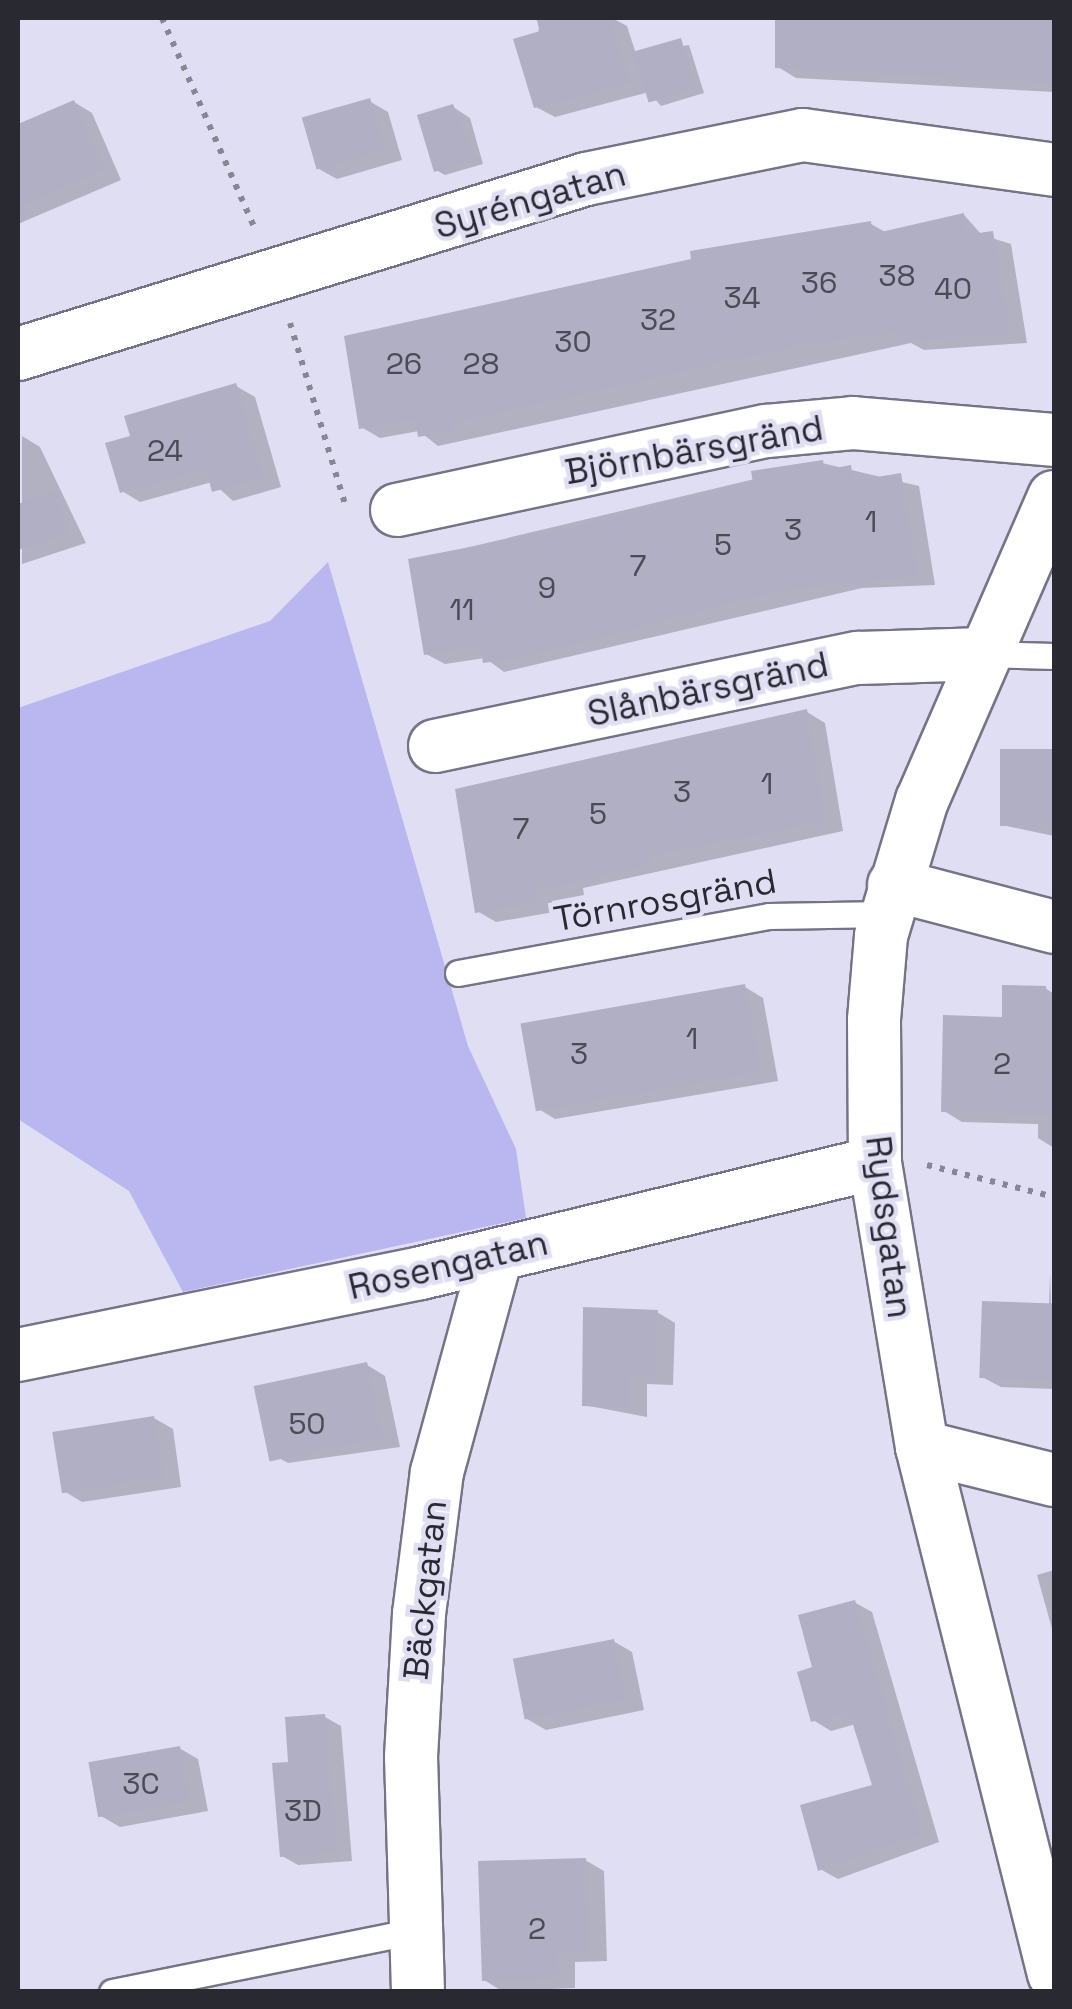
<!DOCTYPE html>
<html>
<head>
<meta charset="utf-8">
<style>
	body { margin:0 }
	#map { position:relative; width:1072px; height:2009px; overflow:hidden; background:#dfdef3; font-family:"Space Grotesk",sans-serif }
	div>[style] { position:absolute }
	.green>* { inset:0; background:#b9b6f0 }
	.shadow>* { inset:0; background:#0003 }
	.building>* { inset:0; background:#b0afc3; transform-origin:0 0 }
	.path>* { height:6px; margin-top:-3px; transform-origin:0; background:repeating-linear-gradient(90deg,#868695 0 5px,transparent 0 13px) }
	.roads { filter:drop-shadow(2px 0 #757487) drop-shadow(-2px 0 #757487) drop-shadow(0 2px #757487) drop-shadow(0 -2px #757487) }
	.service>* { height:25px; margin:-12.5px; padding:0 12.5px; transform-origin:12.5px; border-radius:12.5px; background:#fff }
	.minor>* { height:52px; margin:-26px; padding:0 26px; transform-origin:26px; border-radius:26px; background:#fff }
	span { translate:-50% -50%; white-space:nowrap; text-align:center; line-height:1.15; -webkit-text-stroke:9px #dfdef3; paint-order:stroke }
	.number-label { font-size:30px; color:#4b4a56 }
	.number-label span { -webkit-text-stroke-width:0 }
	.street-label { font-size:35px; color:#292931 }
	.frame { position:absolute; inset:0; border:20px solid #292931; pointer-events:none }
</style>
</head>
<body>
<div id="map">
	<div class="green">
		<div style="clip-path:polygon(328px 562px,468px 1046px,516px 1149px,526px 1218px,183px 1292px,129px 1191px,18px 1119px,18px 708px,270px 621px)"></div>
	</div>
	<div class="shadow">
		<div style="clip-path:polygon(612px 18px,627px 26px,636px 54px,689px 45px,704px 93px,661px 106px,649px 92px,555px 117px,536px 107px,539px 19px)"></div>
		<div style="clip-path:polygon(777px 18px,1054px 18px,1054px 92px,796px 78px,778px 67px)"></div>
		<div style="clip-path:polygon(369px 101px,388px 112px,402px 160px,337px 179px,319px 169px)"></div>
		<div style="clip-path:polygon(74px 102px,92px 113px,121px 180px,18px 224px,18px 126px)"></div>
		<div style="clip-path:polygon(453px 107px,470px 118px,483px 164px,445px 175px,436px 170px)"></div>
		<div style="clip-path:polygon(964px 215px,982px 235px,1011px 244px,1027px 343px,924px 350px,911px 343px,438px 446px,419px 431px,380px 438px,361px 427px,871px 224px,887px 233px)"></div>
		<div style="clip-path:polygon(236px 386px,255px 397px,281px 487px,233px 501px,212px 482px,140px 502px,122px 491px,133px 438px)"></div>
		<div style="clip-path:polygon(22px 436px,40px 447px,86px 543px,22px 564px)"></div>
		<div style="clip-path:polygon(822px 463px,919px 486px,935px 585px,862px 588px,504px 672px,485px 658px,445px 664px,426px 654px,411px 561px)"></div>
		<div style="clip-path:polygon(807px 712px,825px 723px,843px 831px,583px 888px,584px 895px,552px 901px,554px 912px,496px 922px,477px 911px)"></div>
		<div style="clip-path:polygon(1003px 751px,1054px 752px,1054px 836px,1002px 825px)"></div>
		<div style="clip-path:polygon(745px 987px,763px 998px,778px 1081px,555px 1119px,537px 1108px)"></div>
		<div style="clip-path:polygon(1045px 988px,1054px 994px,1054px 1148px,1038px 1138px,1038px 1124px,962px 1122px,944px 1111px,1004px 1019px)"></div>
		<div style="clip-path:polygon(1050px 1274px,1054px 1389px,1001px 1387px,982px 1377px,1049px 1306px)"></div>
		<div style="clip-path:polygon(657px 1312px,675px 1323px,673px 1385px,647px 1384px,647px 1417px,584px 1405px)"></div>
		<div style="clip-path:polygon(367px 1365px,385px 1376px,400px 1447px,288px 1463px,270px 1453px)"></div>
		<div style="clip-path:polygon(154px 1418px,173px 1429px,181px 1487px,82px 1502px,64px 1491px)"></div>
		<div style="clip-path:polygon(1054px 1570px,1054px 1636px,1037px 1575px)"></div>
		<div style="clip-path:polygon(854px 1602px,872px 1612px,939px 1842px,838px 1879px,820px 1869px,875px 1787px,856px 1724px,831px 1731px,813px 1720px,815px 1669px)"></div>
		<div style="clip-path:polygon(613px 1641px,632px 1652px,644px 1710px,546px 1730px,527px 1719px)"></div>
		<div style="clip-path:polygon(325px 1717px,341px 1726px,352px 1861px,298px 1865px,282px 1856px,291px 1764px)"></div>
		<div style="clip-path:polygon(179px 1748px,198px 1759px,208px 1811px,120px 1827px,101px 1816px)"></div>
		<div style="clip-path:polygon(585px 1860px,604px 1871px,607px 1961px,575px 1962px,575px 1988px,502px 1991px,484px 1980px)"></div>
	</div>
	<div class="building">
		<div style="clip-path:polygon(536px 18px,610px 18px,631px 83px,534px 108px,513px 39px,540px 31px)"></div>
		<div style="clip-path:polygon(775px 18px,1054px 18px,1054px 83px,775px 68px)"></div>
		<div style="left:681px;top:38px;width:53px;height:49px;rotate:74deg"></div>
		<div style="left:370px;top:98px;width:54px;height:71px;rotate:74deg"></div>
		<div style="clip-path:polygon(74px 100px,104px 170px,18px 207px,18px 124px)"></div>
		<div style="clip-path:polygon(453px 104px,476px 159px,434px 172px,417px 115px)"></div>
		<div style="clip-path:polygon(964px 213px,965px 235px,993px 231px,1010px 334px,903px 341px,901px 331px,795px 346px,453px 423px,454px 431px,418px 437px,415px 419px,359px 429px,344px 336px,691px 259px,690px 251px,871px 221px,872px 234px)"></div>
		<div style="clip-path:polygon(236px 383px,264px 477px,212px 492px,206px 469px,120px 493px,105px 443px,130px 436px,124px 416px)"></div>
		<div style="clip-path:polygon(823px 460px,824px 470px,851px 465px,853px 481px,901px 473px,918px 576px,777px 591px,520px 658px,483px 663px,480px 646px,424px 655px,408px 559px,583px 525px,753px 483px,751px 471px)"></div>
		<div style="clip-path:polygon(56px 491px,69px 533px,18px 550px,18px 504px)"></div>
		<div style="clip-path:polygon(807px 709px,826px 822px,651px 855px,652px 864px,535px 891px,537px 903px,475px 913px,455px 789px)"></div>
		<div style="left:1000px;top:749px;width:54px;height:77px"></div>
		<div style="left:745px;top:984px;width:89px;height:228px;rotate:80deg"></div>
		<div style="clip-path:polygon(1002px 985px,1046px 986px,1054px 1115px,941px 1112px,943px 1015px,1002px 1017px)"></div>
		<div style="left:982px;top:1301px;width:72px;height:77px;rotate:2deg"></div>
		<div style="clip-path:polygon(583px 1307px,658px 1310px,655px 1376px,629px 1375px,629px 1408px,582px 1406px)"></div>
		<div style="left:367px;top:1362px;width:77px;height:116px;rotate:78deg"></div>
		<div style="left:154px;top:1416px;width:62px;height:103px;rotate:81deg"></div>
		<div style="clip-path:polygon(855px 1600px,923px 1833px,818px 1871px,800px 1805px,872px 1785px,849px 1712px,811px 1722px,797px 1672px,812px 1667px,798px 1615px)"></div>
		<div style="left:614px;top:1639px;width:62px;height:103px;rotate:79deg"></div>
		<div style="clip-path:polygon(325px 1714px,337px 1852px,280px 1857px,272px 1763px,288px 1762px,285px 1717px)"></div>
		<div style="left:180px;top:1746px;width:56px;height:93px;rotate:80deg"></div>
		<div style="clip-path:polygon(586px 1858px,589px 1951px,557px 1952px,558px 1979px,482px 1981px,478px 1861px)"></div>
	</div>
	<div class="path">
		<div style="left:162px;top:18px;width:233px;rotate:66.2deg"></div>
		<div style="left:290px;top:323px;width:192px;rotate:73.1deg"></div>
		<div style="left:927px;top:1165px;width:131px;rotate:14.1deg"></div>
	</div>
	<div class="roads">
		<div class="service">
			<div style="left:983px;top:654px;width:71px;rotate:1.6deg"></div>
			<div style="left:458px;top:973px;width:316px;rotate:-10.4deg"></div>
			<div style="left:769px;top:916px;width:118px;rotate:-1deg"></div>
			<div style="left:112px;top:1992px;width:309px;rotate:-11.4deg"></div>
		</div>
		<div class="minor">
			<div style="left:18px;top:354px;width:594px;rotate:-17.12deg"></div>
			<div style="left:586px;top:179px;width:221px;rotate:-11.5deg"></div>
			<div style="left:803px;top:135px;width:253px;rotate:7.9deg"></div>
			<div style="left:1054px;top:497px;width:331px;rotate:113.5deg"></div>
			<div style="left:922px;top:800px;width:142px;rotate:106.8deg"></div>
			<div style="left:881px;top:936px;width:84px;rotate:94.8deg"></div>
			<div style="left:874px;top:1020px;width:143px;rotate:89.6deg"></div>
			<div style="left:875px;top:1163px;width:288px;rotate:80.6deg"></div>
			<div style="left:922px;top:1447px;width:543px;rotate:75.94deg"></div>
			<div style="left:397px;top:510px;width:378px;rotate:-12.1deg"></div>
			<div style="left:767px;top:431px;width:86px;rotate:-5.3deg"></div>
			<div style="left:853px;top:423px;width:202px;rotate:4.8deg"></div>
			<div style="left:435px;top:746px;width:432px;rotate:-11.8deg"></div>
			<div style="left:858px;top:658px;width:125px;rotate:-1.8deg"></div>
			<div style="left:894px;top:885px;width:165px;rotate:14.7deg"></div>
			<div style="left:18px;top:1355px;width:411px;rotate:-11.5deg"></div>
			<div style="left:421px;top:1273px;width:467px;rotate:-13.6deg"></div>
			<div style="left:922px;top:1447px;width:136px;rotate:14deg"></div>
			<div style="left:418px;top:1992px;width:235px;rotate:-91.7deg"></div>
			<div style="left:411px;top:1757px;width:143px;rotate:-86.8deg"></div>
			<div style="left:419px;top:1614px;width:143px;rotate:-82.8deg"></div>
			<div style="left:437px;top:1472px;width:224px;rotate:-74.7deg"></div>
		</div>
	</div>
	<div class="number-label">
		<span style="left:897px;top:276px">38</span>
		<span style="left:819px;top:283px">36</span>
		<span style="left:953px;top:289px">40</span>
		<span style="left:742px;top:298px">34</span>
		<span style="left:658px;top:320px">32</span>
		<span style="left:573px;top:342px">30</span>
		<span style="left:404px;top:364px">26</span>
		<span style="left:481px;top:364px">28</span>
		<span style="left:165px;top:451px">24</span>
		<span style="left:871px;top:522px">1</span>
		<span style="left:793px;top:530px">3</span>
		<span style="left:723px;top:545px">5</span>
		<span style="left:638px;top:566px">7</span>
		<span style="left:547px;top:588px">9</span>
		<span style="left:462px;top:610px">11</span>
		<span style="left:767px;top:784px">1</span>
		<span style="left:682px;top:792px">3</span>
		<span style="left:598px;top:814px">5</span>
		<span style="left:521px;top:829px">7</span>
		<span style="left:692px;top:1039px">1</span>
		<span style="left:579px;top:1054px">3</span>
		<span style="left:1002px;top:1064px">2</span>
		<span style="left:307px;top:1424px">50</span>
		<span style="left:141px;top:1784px">3C</span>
		<span style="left:303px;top:1811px">3D</span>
		<span style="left:537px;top:1929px">2</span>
	</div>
	<div class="street-label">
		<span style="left:530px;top:200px;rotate:-16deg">Syréngatan</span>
		<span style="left:694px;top:450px;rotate:-10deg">Björnbärsgränd</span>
		<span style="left:708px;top:689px;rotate:-12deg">Slånbärsgränd</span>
		<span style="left:665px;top:900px;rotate:-10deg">Törnrosgränd</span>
		<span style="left:889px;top:1227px;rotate:83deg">Rydsgatan</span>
		<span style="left:448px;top:1265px;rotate:-13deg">Rosengatan</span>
		<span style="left:425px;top:1590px;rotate:-84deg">Bäckgatan</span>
	</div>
	<div class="frame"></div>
</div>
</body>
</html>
